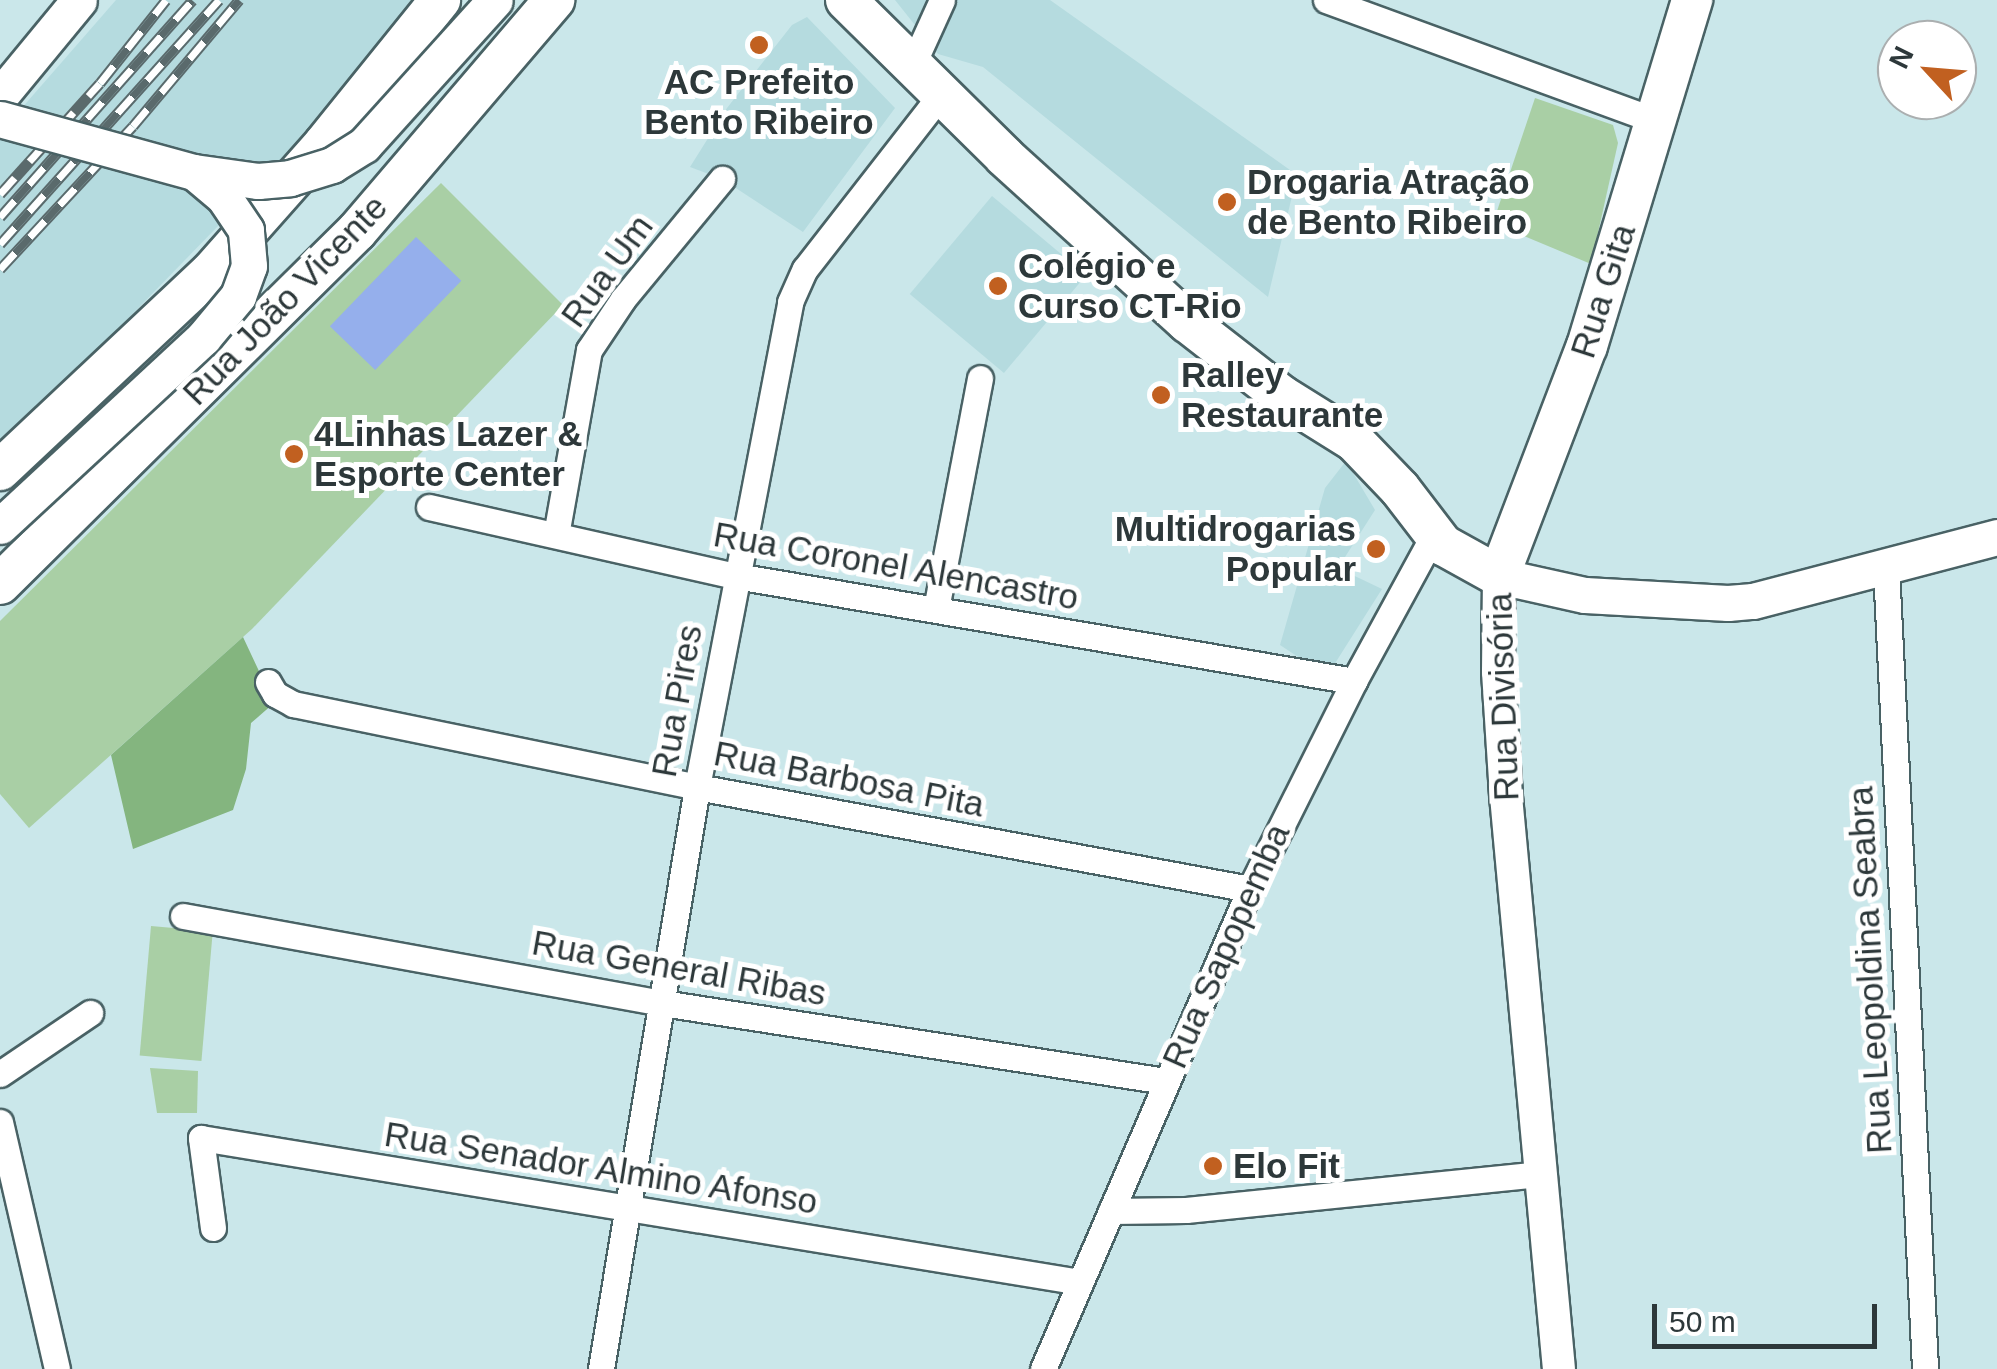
<!DOCTYPE html>
<html>
<head>
<meta charset="utf-8">
<style>
	body { margin:0 }
	#map { position:relative; width:1997px; height:1369px; overflow:hidden; background:#cae7ea; font-family:Arial,sans-serif }
	div>[style] { position:absolute }
	.built>* { inset:0; background:#b5dbdf; transform-origin:0 0 }
	.green>* { inset:0; background:#a9cfa5; transform-origin:0 0 }
	.forest>* { inset:0; background:#84b57f }
	.water>* { inset:0; background:#95afec; transform-origin:0 0 }
	.roads { filter:drop-shadow(2px 0 #496265) drop-shadow(-2px 0 #496265) drop-shadow(0 2px #496265) drop-shadow(0 -2px #496265) }
	.minor>* { height:25px; margin:-12.5px; padding:0 12.5px; transform-origin:12.5px; border-radius:12.5px; background:#fff }
	.tertiary>* { height:32px; margin:-16px; padding:0 16px; transform-origin:16px; border-radius:16px; background:#fff }
	.secondary>* { height:35px; margin:-17.5px; padding:0 17.5px; transform-origin:17.5px; border-radius:17.5px; background:#fff }
	.primary>* { height:40px; margin:-20px; padding:0 20px; transform-origin:20px; border-radius:20px; background:#fff }
	.rail>* { height:11px; margin-top:-5.5px; transform-origin:0; background:repeating-linear-gradient(90deg,#fff 0 22px,#5a6a6c 0 44px); box-sizing:border-box; border-block:2px solid #5a6a6c }
	.bridges { filter:drop-shadow(2px 0 #496265) drop-shadow(-2px 0 #496265) drop-shadow(0 2px #496265) drop-shadow(0 -2px #496265) }
	.secondary-bridge>* { height:35px; margin:-17.5px; padding:0 17.5px; transform-origin:17.5px; border-radius:17.5px; background:#fff }
	.dots>* { width:28px; height:28px; translate:-50% -50%; box-sizing:border-box; border:5px solid #fff; border-radius:50% }
	span { translate:-50% -50%; white-space:nowrap; text-align:center; line-height:1.15; -webkit-text-stroke:10px #fff; paint-order:stroke }
	.poi-label { font-size:35px; color:#2d383a; font-weight:700 }
	.left { translate:0 -50%; text-align:left }
	.right { translate:-100% -50%; text-align:right }
	.street-label { font-size:35px; color:#2d383a }
	.north { position:absolute; left:1877px; top:20px; width:100px; height:100px; box-sizing:border-box; background:#fff; border:2px solid #abafb0; border-radius:50%; rotate:296deg; font-size:28px; font-weight:700; line-height:40px; text-align:center; color:#2d383a }
	.north::after { content:''; display:block; margin:auto; width:35px; height:45px; background:#c16020; clip-path:polygon(50% 0,100% 100%,50% 72%,0 100%) }
	.scale { position:absolute; left:1652px; top:1304px; width:225px; height:45px; box-sizing:border-box; border:5px solid #2d383a; border-top:0; padding-left:12px; font-size:30px; line-height:35px; white-space:nowrap; color:#2d383a; -webkit-text-stroke:8px #fff; paint-order:stroke }
</style>
</head>
<body>
<div id="map">
	<div class="built">
		<div style="clip-path:polygon(116px 0,420px 0,286px 156px,84px 364px,0 443px,0 133px)"></div>
		<div style="clip-path:polygon(895px 0,1050px 0,1297px 175px,1268px 297px,983px 67px,938px 54px)"></div>
		<div style="clip-path:polygon(807px 17px,895px 108px,803px 232px,722px 179px,690px 167px,727px 108px,792px 25px)"></div>
		<div style="left:992px;top:196px;width:123px;height:128px;rotate:40deg"></div>
		<div style="clip-path:polygon(1346px 461px,1375px 510px,1338px 568px,1382px 589px,1327px 676px,1280px 645px,1325px 488px)"></div>
	</div>
	<div class="green">
		<div style="clip-path:polygon(1535px 98px,1613px 125px,1618px 143px,1591px 264px,1493px 223px)"></div>
		<div style="clip-path:polygon(441px 183px,563px 305px,252px 629px,29px 828px,0 794px,0 621px)"></div>
		<div style="left:151px;top:926px;width:62px;height:130px;rotate:5deg"></div>
		<div style="clip-path:polygon(150px 1068px,198px 1071px,197px 1113px,157px 1113px)"></div>
	</div>
	<div class="forest">
		<div style="clip-path:polygon(243px 637px,274px 703px,251px 723px,246px 769px,233px 810px,133px 849px,111px 755px)"></div>
	</div>
	<div class="water">
		<div style="left:416px;top:237px;width:63px;height:124px;rotate:44deg"></div>
	</div>
	<div class="roads">
		<div class="minor">
			<div style="left:1326px;top:0;width:352px;rotate:20.1deg"></div>
			<div style="left:913px;top:64px;width:70px;rotate:-65.6deg"></div>
			<div style="left:429px;top:507px;width:315px;rotate:12.7deg"></div>
			<div style="left:736px;top:576px;width:627px;rotate:9.64deg"></div>
			<div style="left:556px;top:535px;width:188px;rotate:-79.9deg"></div>
			<div style="left:589px;top:350px;width:61px;rotate:-56.3deg"></div>
			<div style="left:623px;top:299px;width:156px;rotate:-50.5deg"></div>
			<div style="left:1886px;top:568px;width:802px;rotate:87.21deg"></div>
			<div style="left:936px;top:609px;width:235px;rotate:-79.2deg"></div>
			<div style="left:268px;top:682px;width:14px;rotate:60deg"></div>
			<div style="left:275px;top:694px;width:21px;rotate:29deg"></div>
			<div style="left:293px;top:704px;width:412px;rotate:11.6deg"></div>
			<div style="left:697px;top:787px;width:562px;rotate:10.45deg"></div>
			<div style="left:183px;top:916px;width:487px;rotate:10.3deg"></div>
			<div style="left:662px;top:1003px;width:509px;rotate:8.81deg"></div>
			<div style="left:0;top:1074px;width:109px;rotate:-34.1deg"></div>
			<div style="left:0;top:1122px;width:253px;rotate:77deg"></div>
			<div style="left:1111px;top:1211px;width:75px;rotate:-0.8deg"></div>
			<div style="left:1186px;top:1210px;width:357px;rotate:-5.8deg"></div>
			<div style="left:213px;top:1228px;width:91px;rotate:-97.6deg"></div>
			<div style="left:201px;top:1138px;width:891px;rotate:9.3deg"></div>
			<div style="left:601px;top:1369px;width:590px;rotate:-80.63deg"></div>
			<div style="left:697px;top:787px;width:494px;rotate:-79.1deg"></div>
			<div style="left:790px;top:302px;width:36px;rotate:-66deg"></div>
			<div style="left:805px;top:269px;width:222px;rotate:-52.1deg"></div>
			<div style="left:1043px;top:1369px;width:523px;rotate:-66.67deg"></div>
			<div style="left:1250px;top:889px;width:233px;rotate:-63.4deg"></div>
			<div style="left:1354px;top:681px;width:167px;rotate:-61.4deg"></div>
		</div>
		<div class="tertiary">
			<div style="left:1499px;top:576px;width:96px;rotate:90.6deg"></div>
			<div style="left:1498px;top:672px;width:124px;rotate:86.3deg"></div>
			<div style="left:1506px;top:796px;width:575px;rotate:84.72deg"></div>
		</div>
		<div class="secondary">
			<div style="left:0;top:96px;width:124px;rotate:-50.5deg"></div>
			<div style="left:1499px;top:576px;width:88px;rotate:12.5deg"></div>
			<div style="left:1585px;top:595px;width:143px;rotate:3.2deg"></div>
			<div style="left:1728px;top:603px;width:25px;rotate:-5deg"></div>
			<div style="left:1753px;top:601px;width:252px;rotate:-14.7deg"></div>
		</div>
		<div class="primary">
			<div style="left:846px;top:0;width:223px;rotate:44.6deg"></div>
			<div style="left:1005px;top:157px;width:246px;rotate:42.2deg"></div>
			<div style="left:1187px;top:322px;width:120px;rotate:37.9deg"></div>
			<div style="left:1282px;top:396px;width:85px;rotate:32deg"></div>
			<div style="left:1354px;top:441px;width:66px;rotate:46.2deg"></div>
			<div style="left:1400px;top:489px;width:71px;rotate:52.5deg"></div>
			<div style="left:1443px;top:545px;width:64px;rotate:29deg"></div>
			<div style="left:1499px;top:576px;width:246px;rotate:-69.1deg"></div>
			<div style="left:1587px;top:346px;width:362px;rotate:-73.1deg"></div>
			<div style="left:0;top:470px;width:288px;rotate:-43.2deg"></div>
			<div style="left:210px;top:273px;width:172px;rotate:-48.5deg"></div>
			<div style="left:324px;top:144px;width:185px;rotate:-51.1deg"></div>
			<div style="left:0;top:584px;width:502px;rotate:-44.68deg"></div>
			<div style="left:357px;top:231px;width:304px;rotate:-49.5deg"></div>
		</div>
	</div>
	<div class="rail">
		<div style="left:0;top:194px;width:149px;rotate:-48deg"></div>
		<div style="left:100px;top:83px;width:106px;rotate:-51.5deg"></div>
		<div style="left:0;top:217px;width:290px;rotate:-48.4deg"></div>
		<div style="left:0;top:244px;width:328px;rotate:-48.1deg"></div>
		<div style="left:0;top:269px;width:195px;rotate:-47.1deg"></div>
		<div style="left:133px;top:126px;width:165px;rotate:-49.9deg"></div>
	</div>
	<div class="bridges">
		<div class="secondary-bridge">
			<div style="left:0;top:119px;width:201px;rotate:15.3deg"></div>
			<div style="left:194px;top:172px;width:65px;rotate:8deg"></div>
			<div style="left:258px;top:181px;width:32px;rotate:-5deg"></div>
			<div style="left:290px;top:178px;width:44px;rotate:-17.2deg"></div>
			<div style="left:332px;top:165px;width:38px;rotate:-32deg"></div>
			<div style="left:364px;top:145px;width:195px;rotate:-47.9deg"></div>
			<div style="left:0;top:526px;width:277px;rotate:-42.8deg"></div>
			<div style="left:203px;top:338px;width:55px;rotate:-50.2deg"></div>
			<div style="left:238px;top:296px;width:32px;rotate:-70deg"></div>
			<div style="left:249px;top:266px;width:36px;rotate:-95deg"></div>
			<div style="left:246px;top:230px;width:40px;rotate:-124deg"></div>
			<div style="left:224px;top:197px;width:38px;rotate:-140deg"></div>
		</div>
	</div>
	<div class="dots">
		<div style="left:759px;top:45px;background:#c16020"></div>
		<div style="left:1227px;top:202px;background:#c16020"></div>
		<div style="left:998px;top:286px;background:#c16020"></div>
		<div style="left:1161px;top:395px;background:#c16020"></div>
		<div style="left:294px;top:454px;background:#c16020"></div>
		<div style="left:1376px;top:549px;background:#c16020"></div>
		<div style="left:1213px;top:1166px;background:#c16020"></div>
	</div>
	<div class="poi-label">
		<span style="left:759px;top:102px">AC Prefeito<br>Bento Ribeiro</span>
		<span class="left" style="left:1247px;top:202px">Drogaria Atração<br>de Bento Ribeiro</span>
		<span class="left" style="left:1018px;top:286px">Colégio e<br>Curso CT-Rio</span>
		<span class="left" style="left:1181px;top:395px">Ralley<br>Restaurante</span>
		<span class="left" style="left:314px;top:454px">4Linhas Lazer &amp;<br>Esporte Center</span>
		<span class="right" style="left:1356px;top:549px">Multidrogarias<br>Popular</span>
		<span class="left" style="left:1233px;top:1166px">Elo Fit</span>
	</div>
	<div class="street-label">
		<span style="left:607px;top:271px;rotate:-54deg">Rua Um</span>
		<span style="left:1603px;top:291px;rotate:-72deg">Rua Gita</span>
		<span style="left:285px;top:300px;rotate:-46deg">Rua João Vicente</span>
		<span style="left:896px;top:566px;rotate:10deg">Rua Coronel Alencastro</span>
		<span style="left:1503px;top:697px;rotate:-92deg">Rua Divisória</span>
		<span style="left:677px;top:701px;rotate:-80deg">Rua Pires</span>
		<span style="left:849px;top:779px;rotate:11deg">Rua Barbosa Pita</span>
		<span style="left:1226px;top:946px;rotate:-66deg">Rua Sapopemba</span>
		<span style="left:679px;top:968px;rotate:10deg">Rua General Ribas</span>
		<span style="left:1870px;top:970px;rotate:-93deg">Rua Leopoldina Seabra</span>
		<span style="left:601px;top:1168px;rotate:9deg">Rua Senador Almino Afonso</span>
	</div>
	<div class="north">N</div>
	<div class="scale">50 m</div>
</div>
</body>
</html>
